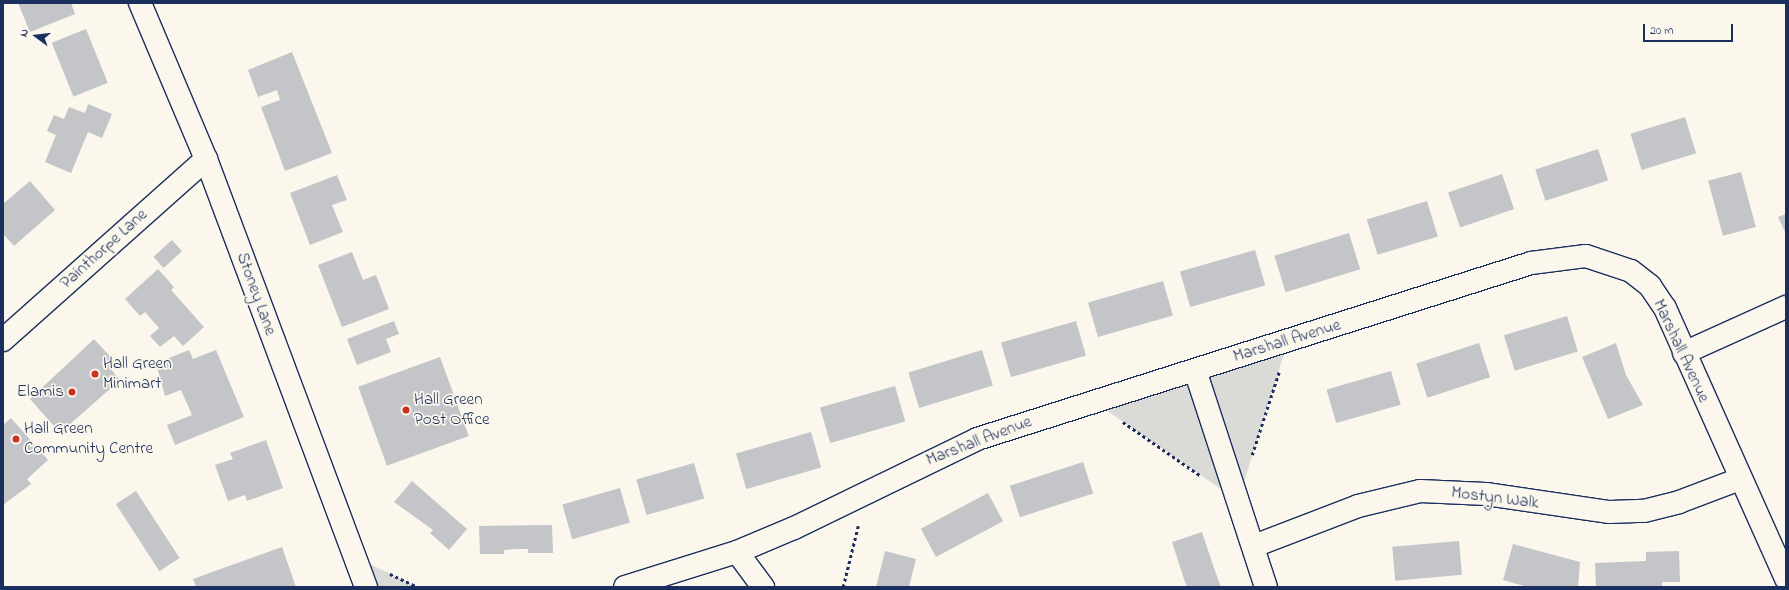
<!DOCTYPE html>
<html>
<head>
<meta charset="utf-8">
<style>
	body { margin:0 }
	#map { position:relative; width:1789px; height:590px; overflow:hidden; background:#fbf7ec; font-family:"Indie Flower",sans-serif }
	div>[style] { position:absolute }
	.green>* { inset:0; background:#dadad7 }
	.building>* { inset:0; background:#c3c5c9; transform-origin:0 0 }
	.path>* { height:2.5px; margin-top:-1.25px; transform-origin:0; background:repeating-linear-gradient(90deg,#1b2f5e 0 3px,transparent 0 6px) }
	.roads { filter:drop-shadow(1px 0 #1b2f5e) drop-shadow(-1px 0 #1b2f5e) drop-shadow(0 1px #1b2f5e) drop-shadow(0 -1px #1b2f5e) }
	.street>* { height:22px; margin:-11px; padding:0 11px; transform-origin:11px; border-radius:11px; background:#fbf7ec }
	.secondary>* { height:22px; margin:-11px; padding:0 11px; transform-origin:11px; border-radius:11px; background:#fbf7ec }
	.dots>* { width:11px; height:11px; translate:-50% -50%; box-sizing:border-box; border:2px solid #fbf7ec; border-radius:50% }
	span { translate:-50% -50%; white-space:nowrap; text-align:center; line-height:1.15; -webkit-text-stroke:3.5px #fbf7ec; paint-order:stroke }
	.street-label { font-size:17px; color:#1b2f5e }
	.poi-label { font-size:17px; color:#1b2f5e }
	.left { translate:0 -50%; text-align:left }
	.right { translate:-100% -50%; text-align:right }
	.frame { position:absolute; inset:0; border:4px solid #1b2f5e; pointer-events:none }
	.north { position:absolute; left:16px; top:16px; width:40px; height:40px; -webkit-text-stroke:3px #fbf7ec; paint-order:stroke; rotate:285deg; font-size:11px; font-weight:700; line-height:16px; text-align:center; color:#1b2f5e }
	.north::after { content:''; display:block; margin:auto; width:14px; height:18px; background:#1b2f5e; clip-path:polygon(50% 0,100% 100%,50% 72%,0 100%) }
	.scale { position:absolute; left:1643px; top:24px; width:90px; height:18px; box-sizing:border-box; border:2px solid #1b2f5e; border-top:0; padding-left:5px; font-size:12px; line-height:14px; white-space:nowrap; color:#1b2f5e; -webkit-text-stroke:3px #fbf7ec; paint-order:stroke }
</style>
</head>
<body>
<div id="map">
	<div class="green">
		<div style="clip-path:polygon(1288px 341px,1238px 501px,1093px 401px)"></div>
		<div style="clip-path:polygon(353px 556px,418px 587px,366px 587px)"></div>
	</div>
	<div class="building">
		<div style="clip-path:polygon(18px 3px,71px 3px,75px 14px,30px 32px)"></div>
		<div style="left:86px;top:29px;width:58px;height:37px;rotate:68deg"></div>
		<div style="clip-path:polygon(292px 52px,332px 153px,285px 171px,261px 107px,280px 100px,277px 90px,258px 97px,248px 70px)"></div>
		<div style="clip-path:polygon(88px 104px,112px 114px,102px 138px,88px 132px,71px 173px,45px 162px,56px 135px,47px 131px,54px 115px,64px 119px,69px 107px,85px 113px)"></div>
		<div style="left:1685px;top:117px;width:38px;height:57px;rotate:73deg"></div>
		<div style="left:1598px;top:149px;width:33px;height:66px;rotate:72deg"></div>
		<div style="left:1741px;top:172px;width:57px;height:34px;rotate:75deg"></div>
		<div style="left:1502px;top:174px;width:37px;height:57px;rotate:71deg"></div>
		<div style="clip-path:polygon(337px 175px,347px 200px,332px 205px,343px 232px,310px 245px,290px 193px)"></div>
		<div style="clip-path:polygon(30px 181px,55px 210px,14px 246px,3px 234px,3px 204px)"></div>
		<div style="left:1427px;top:201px;width:37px;height:63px;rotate:73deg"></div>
		<div style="clip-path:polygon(1786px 214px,1786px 234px,1778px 217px)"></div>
		<div style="left:1349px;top:233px;width:38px;height:78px;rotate:73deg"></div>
		<div style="left:172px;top:240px;width:15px;height:25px;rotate:48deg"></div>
		<div style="left:1255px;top:250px;width:37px;height:78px;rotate:74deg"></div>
		<div style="clip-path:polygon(352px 252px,363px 280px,376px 275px,389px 309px,342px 327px,318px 265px)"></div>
		<div style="clip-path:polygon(158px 269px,174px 287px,171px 290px,204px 327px,183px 346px,174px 336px,160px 347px,150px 336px,159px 328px,145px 312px,140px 316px,125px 299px)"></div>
		<div style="left:1163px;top:281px;width:36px;height:78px;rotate:74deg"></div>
		<div style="left:1567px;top:316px;width:37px;height:66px;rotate:73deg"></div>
		<div style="clip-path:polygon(394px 321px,399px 334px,386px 339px,391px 352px,357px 365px,347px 339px)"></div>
		<div style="left:1076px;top:321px;width:36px;height:78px;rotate:74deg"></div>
		<div style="clip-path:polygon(94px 339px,116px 363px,110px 368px,120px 380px,60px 433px,30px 399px)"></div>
		<div style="left:1479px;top:343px;width:36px;height:66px;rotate:72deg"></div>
		<div style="clip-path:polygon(1616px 343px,1626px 375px,1643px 405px,1608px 419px,1582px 357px)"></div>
		<div style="clip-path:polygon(189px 350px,193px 359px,216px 350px,244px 417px,175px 445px,167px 425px,192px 415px,181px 390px,165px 396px,156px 363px)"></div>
		<div style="left:982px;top:350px;width:37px;height:77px;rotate:73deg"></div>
		<div style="left:440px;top:357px;width:84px;height:87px;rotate:70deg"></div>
		<div style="left:1391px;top:371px;width:35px;height:67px;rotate:74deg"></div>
		<div style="left:895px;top:386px;width:37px;height:78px;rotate:74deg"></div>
		<div style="clip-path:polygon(11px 418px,48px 460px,27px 479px,31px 484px,3px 505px,3px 425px)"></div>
		<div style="left:811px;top:432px;width:37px;height:78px;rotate:74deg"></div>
		<div style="clip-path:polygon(266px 440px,283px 488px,247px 501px,245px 495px,228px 501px,215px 465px,233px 459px,230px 453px)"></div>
		<div style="left:1083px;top:462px;width:33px;height:77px;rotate:72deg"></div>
		<div style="left:694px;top:463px;width:37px;height:60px;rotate:74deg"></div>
		<div style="clip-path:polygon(412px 481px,467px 529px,449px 550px,430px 533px,433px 530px,394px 502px)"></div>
		<div style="left:620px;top:488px;width:36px;height:60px;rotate:74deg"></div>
		<div style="left:136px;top:491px;width:80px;height:24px;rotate:57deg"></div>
		<div style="left:988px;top:493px;width:32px;height:76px;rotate:62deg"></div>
		<div style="clip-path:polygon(552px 525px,553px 553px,528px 553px,528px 549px,516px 549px,504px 550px,504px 554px,480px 554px,479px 526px)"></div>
		<div style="clip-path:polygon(1202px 532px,1214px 568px,1221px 587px,1187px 587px,1184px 579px,1172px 542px)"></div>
		<div style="left:1459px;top:541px;width:34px;height:67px;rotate:85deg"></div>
		<div style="clip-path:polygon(1513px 544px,1580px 562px,1578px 587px,1528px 587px,1503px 580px)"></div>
		<div style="clip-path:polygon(282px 547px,296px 587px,196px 587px,193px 579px)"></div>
		<div style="clip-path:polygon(885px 551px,916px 559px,909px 587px,876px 587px)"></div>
		<div style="clip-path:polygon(1679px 551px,1680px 582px,1662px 582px,1662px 587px,1596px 587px,1595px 563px,1646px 561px,1646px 552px)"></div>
	</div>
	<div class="path">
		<div style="left:1123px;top:422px;width:95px;rotate:34.7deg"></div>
		<div style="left:1252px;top:455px;width:87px;rotate:-72deg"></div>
		<div style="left:390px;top:574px;width:31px;rotate:25deg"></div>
		<div style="left:843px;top:587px;width:63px;rotate:-76.2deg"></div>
	</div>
	<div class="roads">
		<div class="street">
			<div style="left:1684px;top:353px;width:112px;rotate:-24.3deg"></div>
			<div style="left:1195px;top:370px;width:228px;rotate:71.9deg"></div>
			<div style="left:1254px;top:546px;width:111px;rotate:-21deg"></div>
			<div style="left:1358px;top:506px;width:64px;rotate:-13.6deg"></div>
			<div style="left:1420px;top:491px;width:66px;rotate:2.6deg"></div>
			<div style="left:1486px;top:494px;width:125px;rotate:8.3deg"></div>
			<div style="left:1610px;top:512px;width:34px;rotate:-2deg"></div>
			<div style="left:1644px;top:511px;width:36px;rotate:-14deg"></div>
			<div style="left:1679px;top:502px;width:65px;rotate:-20.7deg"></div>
			<div style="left:737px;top:552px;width:44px;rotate:53.4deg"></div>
			<div style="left:625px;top:587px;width:117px;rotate:-17.4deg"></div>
			<div style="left:737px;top:552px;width:62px;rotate:-22.8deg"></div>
			<div style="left:794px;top:528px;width:203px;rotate:-25.9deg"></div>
			<div style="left:977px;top:439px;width:581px;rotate:-17.62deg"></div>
			<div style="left:1531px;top:263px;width:55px;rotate:-7.3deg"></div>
			<div style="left:1586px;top:256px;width:47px;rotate:18.4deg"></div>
			<div style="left:1631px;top:271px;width:24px;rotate:38deg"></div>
			<div style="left:1650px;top:286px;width:27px;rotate:56deg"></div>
			<div style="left:1665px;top:308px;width:297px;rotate:65.9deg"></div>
		</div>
		<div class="secondary">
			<div style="left:140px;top:3px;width:169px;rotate:67.1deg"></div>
			<div style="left:206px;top:159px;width:457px;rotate:69.5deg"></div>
			<div style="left:3px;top:340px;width:272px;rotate:-41.7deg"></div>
		</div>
	</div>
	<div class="dots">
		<div style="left:95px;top:374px;background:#c8321e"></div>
		<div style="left:72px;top:392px;background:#c8321e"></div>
		<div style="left:406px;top:410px;background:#c8321e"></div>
		<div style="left:16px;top:439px;background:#c8321e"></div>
	</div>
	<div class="street-label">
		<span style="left:104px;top:249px;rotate:-42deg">Painthorpe Lane</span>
		<span style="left:256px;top:294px;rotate:70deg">Stoney Lane</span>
		<span style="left:1287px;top:341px;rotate:-17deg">Marshall Avenue</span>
		<span style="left:1681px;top:351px;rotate:65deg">Marshall Avenue</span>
		<span style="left:979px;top:441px;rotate:-21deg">Marshall Avenue</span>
		<span style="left:1495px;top:498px;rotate:7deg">Mostyn Walk</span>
	</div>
	<div class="poi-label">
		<span class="left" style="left:103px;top:374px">Hall Green<br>Minimart</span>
		<span class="right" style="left:64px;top:392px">Elamis</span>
		<span class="left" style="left:414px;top:410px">Hall Green<br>Post Office</span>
		<span class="left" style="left:24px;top:439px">Hall Green<br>Community Centre</span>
	</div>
	<div class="frame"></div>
	<div class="north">N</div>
	<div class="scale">20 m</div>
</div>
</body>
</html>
